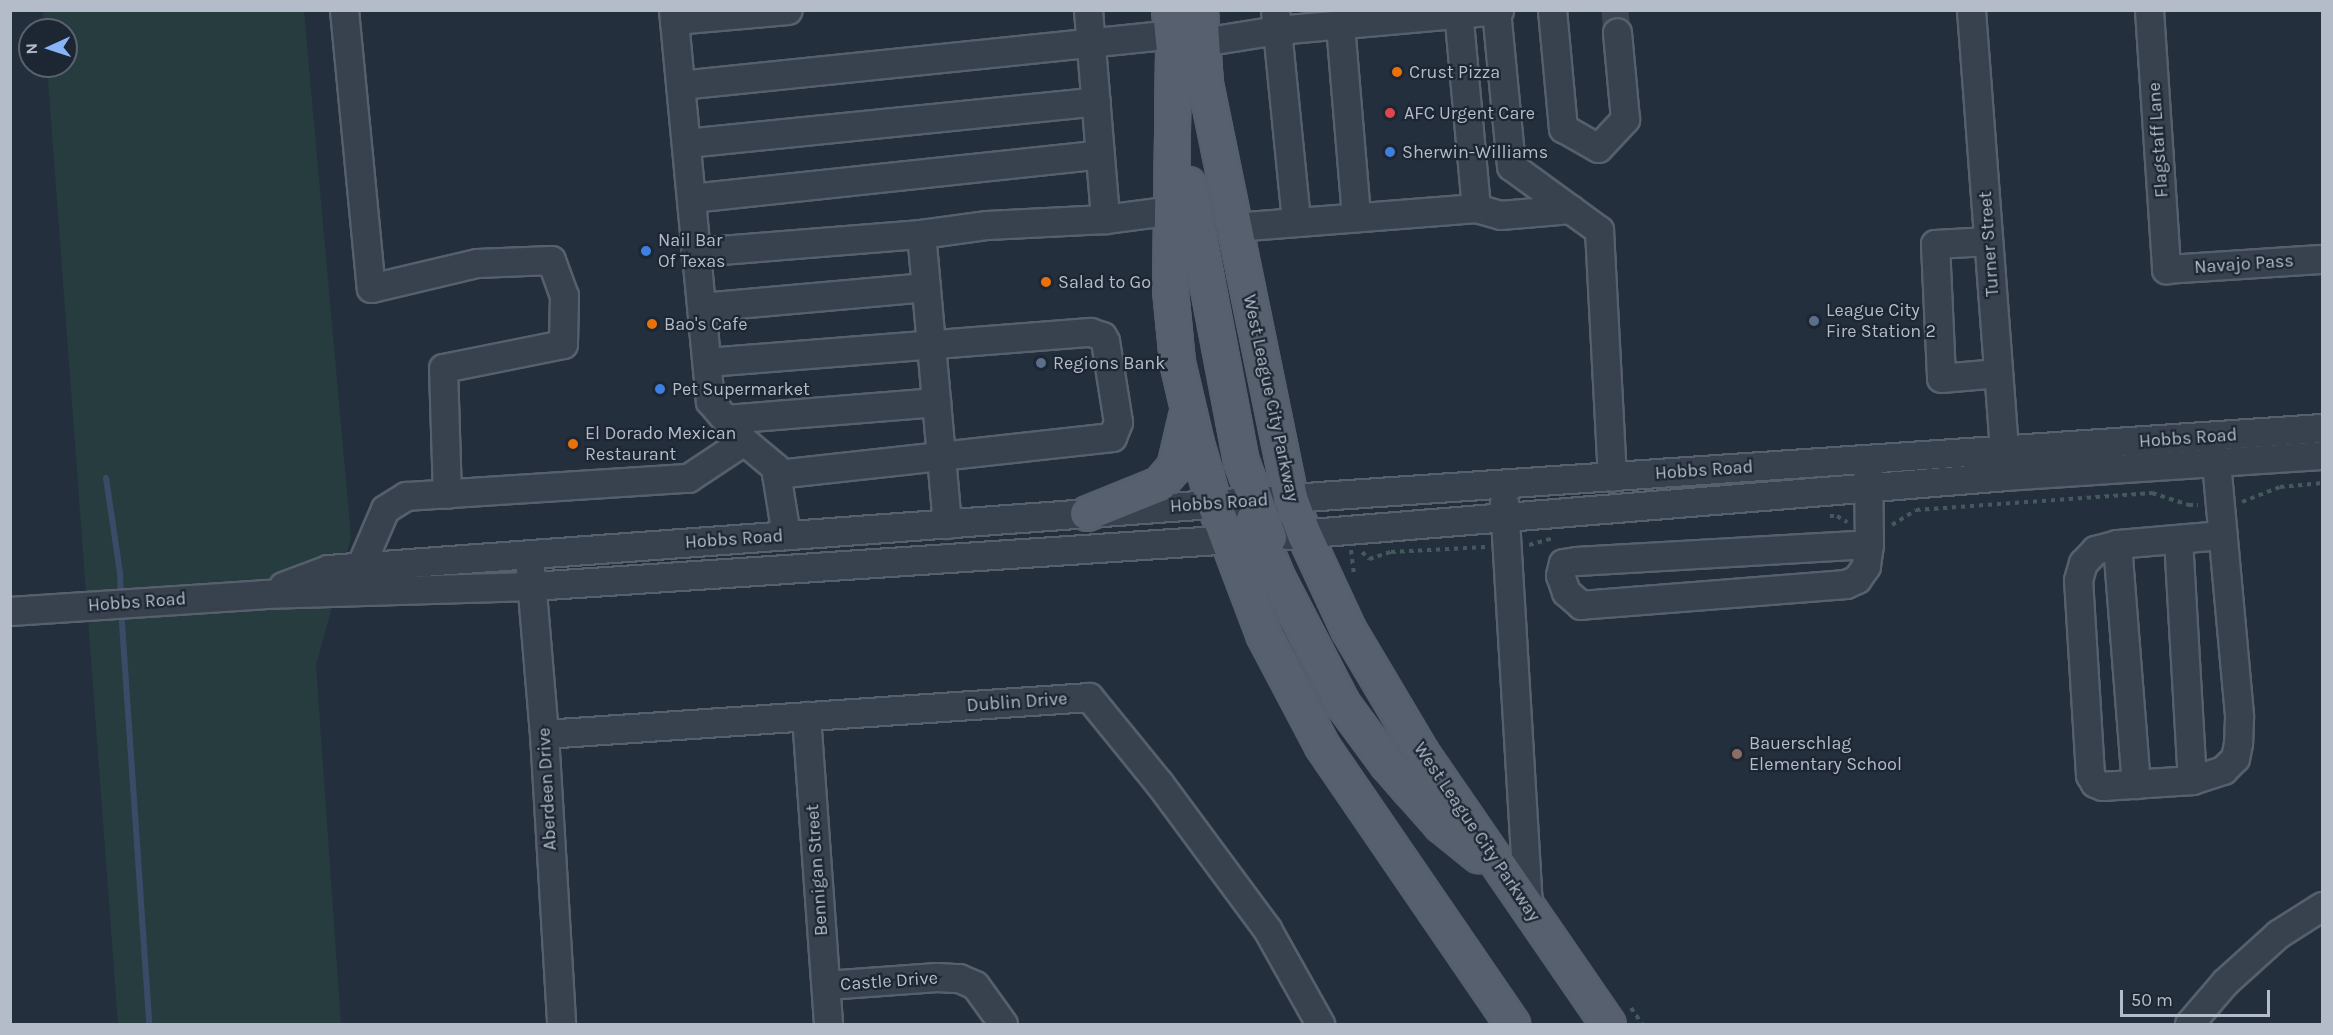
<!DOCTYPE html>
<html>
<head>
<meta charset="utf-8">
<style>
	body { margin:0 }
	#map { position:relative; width:2333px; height:1035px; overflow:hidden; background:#242f3e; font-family:Karla,sans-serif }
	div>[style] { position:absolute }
	.green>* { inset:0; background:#263c3f }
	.stream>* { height:6px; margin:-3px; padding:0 3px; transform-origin:3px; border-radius:3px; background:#394c67 }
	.minor-tunnel>* { height:27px; margin-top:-13.5px; transform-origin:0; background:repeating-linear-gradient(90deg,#3a4453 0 27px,transparent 0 41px) }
	.path>* { height:4px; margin-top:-2px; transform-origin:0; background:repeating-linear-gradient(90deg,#44595c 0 4.5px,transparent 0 9px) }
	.roads { filter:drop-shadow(2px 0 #565f6c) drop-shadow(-2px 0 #565f6c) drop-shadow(0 2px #565f6c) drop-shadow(0 -2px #565f6c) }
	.minor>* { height:27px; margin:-13.5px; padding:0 13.5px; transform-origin:13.5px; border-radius:13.5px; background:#38414e }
	.major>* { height:33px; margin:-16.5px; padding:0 16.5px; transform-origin:16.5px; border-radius:16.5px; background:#56606e }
	.dots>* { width:16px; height:16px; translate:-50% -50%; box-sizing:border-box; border:3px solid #1d2633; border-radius:50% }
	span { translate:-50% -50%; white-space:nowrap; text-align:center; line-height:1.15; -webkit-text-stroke:4.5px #1d2633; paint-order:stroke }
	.poi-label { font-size:18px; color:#b4bcc9 }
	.left { translate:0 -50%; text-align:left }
	.street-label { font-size:18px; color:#b4bcc9 }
	.frame { position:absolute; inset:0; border:12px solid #b4bcc9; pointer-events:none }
	.north { position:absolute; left:18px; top:18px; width:60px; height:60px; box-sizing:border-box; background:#1d2633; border:2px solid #59626f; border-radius:50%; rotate:267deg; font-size:16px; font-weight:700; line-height:24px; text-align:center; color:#b4bcc9 }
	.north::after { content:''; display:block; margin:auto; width:21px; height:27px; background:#8ab4f8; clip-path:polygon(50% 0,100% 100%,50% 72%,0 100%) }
	.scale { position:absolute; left:2120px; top:990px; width:150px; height:27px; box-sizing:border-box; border:3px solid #b4bcc9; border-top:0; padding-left:8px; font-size:18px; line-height:21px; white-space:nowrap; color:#b4bcc9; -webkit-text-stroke:4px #1d2633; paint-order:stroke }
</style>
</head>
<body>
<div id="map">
	<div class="green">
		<div style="clip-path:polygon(43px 11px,304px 11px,351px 537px,316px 665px,341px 1024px,118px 1024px,47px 66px,66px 66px,66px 30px,44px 30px)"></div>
	</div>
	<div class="stream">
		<div style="left:106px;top:478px;width:96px;rotate:81.6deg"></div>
		<div style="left:120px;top:573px;width:23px;rotate:88deg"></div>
		<div style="left:121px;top:609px;width:416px;rotate:86.1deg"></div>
	</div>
	<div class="minor-tunnel">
		<div style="left:1615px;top:10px;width:22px;rotate:85deg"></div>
	</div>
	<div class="path">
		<div style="left:2242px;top:502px;width:41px;rotate:-21.5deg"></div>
		<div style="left:2280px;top:487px;width:42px;rotate:-5.4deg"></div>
		<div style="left:1830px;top:516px;width:7px"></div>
		<div style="left:1837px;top:516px;width:12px;rotate:31deg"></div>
		<div style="left:1892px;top:525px;width:28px;rotate:-32deg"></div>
		<div style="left:1916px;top:510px;width:237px;rotate:-4.1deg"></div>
		<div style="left:2152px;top:493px;width:38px;rotate:18deg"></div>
		<div style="left:2188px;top:505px;width:10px"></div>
		<div style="left:1529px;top:545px;width:25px;rotate:-16deg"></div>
		<div style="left:1351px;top:550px;width:26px;rotate:83deg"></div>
		<div style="left:1362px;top:552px;width:10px;rotate:45deg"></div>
		<div style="left:1369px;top:559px;width:23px;rotate:-18deg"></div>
		<div style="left:1391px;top:552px;width:95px;rotate:-3deg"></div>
		<div style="left:1631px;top:1008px;width:19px;rotate:55deg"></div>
	</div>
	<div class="roads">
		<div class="minor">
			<div style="left:344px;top:10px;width:279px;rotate:84.5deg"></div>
			<div style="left:371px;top:288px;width:109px;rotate:-13.3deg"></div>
			<div style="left:477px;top:263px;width:74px;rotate:-2.3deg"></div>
			<div style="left:551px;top:260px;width:37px;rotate:70deg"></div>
			<div style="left:564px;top:295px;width:49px;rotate:91.2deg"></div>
			<div style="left:563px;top:344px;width:122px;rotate:168.7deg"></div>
			<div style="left:443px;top:368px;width:126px;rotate:88.2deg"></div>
			<div style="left:673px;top:10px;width:393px;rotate:84.6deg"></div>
			<div style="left:710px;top:401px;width:52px;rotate:49.6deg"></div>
			<div style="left:1088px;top:10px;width:210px;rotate:85.3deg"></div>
			<div style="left:1275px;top:10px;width:213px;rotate:84.3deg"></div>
			<div style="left:1458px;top:10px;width:199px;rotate:84.8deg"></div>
			<div style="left:1496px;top:10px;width:157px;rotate:84.5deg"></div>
			<div style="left:1511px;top:166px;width:109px;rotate:36deg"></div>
			<div style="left:1599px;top:230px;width:247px;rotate:87deg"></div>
			<div style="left:1552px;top:10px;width:119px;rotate:84.7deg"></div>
			<div style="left:1563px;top:128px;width:40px;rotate:29.7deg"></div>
			<div style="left:1598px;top:148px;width:40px;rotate:-47deg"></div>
			<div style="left:1625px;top:119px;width:87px;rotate:-95.3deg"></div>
			<div style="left:1971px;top:10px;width:458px;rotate:85.7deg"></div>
			<div style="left:2149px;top:10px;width:260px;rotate:86.2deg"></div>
			<div style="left:2166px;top:269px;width:156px;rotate:-3.7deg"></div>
			<div style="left:674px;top:20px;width:114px;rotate:-5deg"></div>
			<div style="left:1340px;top:25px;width:193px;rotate:85.2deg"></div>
			<div style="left:1202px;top:42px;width:76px;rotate:-9.1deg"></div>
			<div style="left:1277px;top:30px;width:223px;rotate:-5.1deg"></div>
			<div style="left:680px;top:85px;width:494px;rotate:-5.9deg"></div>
			<div style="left:686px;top:143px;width:412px;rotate:-5.8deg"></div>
			<div style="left:691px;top:198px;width:411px;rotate:-6.1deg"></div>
			<div style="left:1234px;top:227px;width:243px;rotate:-4.5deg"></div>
			<div style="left:1476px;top:208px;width:25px;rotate:16deg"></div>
			<div style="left:1500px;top:215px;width:71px;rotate:-4.8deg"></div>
			<div style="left:1988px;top:241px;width:53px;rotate:176.8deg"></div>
			<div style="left:1935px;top:244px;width:134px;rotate:87.4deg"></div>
			<div style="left:1941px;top:378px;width:57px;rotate:-5deg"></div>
			<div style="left:696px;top:252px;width:226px;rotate:-4.6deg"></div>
			<div style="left:702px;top:307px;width:225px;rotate:-5.1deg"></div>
			<div style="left:707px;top:362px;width:384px;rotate:-4.5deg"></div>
			<div style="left:1090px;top:332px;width:13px;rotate:18deg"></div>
			<div style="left:1102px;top:336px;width:6px;rotate:59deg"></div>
			<div style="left:1105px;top:341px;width:82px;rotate:80.9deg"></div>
			<div style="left:1118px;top:422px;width:16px;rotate:112deg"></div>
			<div style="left:1112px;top:437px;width:338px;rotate:173.7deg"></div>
			<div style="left:726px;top:419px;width:211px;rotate:-4.6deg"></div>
			<div style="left:2216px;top:462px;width:256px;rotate:84.8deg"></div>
			<div style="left:2239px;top:717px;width:26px;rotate:92deg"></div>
			<div style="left:2238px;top:743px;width:15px;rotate:101deg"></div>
			<div style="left:2235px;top:758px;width:17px;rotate:135deg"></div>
			<div style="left:2223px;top:770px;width:33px;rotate:162deg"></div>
			<div style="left:2192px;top:780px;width:90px;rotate:176.2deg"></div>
			<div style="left:2102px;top:786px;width:8px;rotate:-157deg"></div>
			<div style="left:2095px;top:783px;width:9px;rotate:-122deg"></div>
			<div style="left:2090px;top:775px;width:195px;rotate:-93.5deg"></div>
			<div style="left:2078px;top:580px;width:18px;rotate:-74deg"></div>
			<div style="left:2083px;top:563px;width:18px;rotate:-47deg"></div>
			<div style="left:2095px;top:550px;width:23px;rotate:-15deg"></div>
			<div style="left:2117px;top:544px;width:106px;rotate:-4.9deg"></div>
			<div style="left:1868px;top:471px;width:73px;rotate:89.2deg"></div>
			<div style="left:1869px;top:544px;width:22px;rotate:98deg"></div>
			<div style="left:1866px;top:566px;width:16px;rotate:125deg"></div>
			<div style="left:1857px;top:579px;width:12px;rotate:156deg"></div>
			<div style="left:1846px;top:584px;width:266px;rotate:175.5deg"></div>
			<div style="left:1581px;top:605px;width:20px;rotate:-139deg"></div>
			<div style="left:1566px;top:592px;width:18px;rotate:-109deg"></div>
			<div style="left:1560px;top:575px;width:12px;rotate:-76deg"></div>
			<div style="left:1563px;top:563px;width:13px;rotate:-9deg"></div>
			<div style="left:1576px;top:561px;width:293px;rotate:-3.3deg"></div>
			<div style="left:1504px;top:502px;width:407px;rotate:86.6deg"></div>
			<div style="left:947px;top:524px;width:291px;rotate:-95.1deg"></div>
			<div style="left:921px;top:234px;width:67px;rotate:-7.8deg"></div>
			<div style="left:987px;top:225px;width:118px;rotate:-2.9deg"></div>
			<div style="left:1105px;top:219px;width:69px;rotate:-7.5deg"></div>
			<div style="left:1286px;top:535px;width:722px;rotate:-4.68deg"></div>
			<div style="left:2006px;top:476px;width:317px;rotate:-3.8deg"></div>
			<div style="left:2178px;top:539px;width:241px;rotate:86.7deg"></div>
			<div style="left:2117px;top:544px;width:241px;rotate:85.5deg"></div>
			<div style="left:360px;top:567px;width:63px;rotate:-66.7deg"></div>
			<div style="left:385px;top:509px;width:25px;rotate:-32deg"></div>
			<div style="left:406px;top:496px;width:283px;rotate:-3.7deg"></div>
			<div style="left:688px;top:478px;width:67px;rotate:-33.5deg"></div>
			<div style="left:744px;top:441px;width:40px;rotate:40deg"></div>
			<div style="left:775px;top:467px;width:69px;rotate:80.8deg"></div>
			<div style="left:530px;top:568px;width:167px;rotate:85.2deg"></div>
			<div style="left:544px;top:734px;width:290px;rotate:86.6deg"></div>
			<div style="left:283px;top:586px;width:48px;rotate:-20.7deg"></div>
			<div style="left:328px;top:569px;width:994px;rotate:-4.21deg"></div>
			<div style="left:1319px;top:496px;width:1005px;rotate:-3.88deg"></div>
			<div style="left:10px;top:611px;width:254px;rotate:-3.8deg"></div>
			<div style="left:263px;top:594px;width:269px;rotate:-1.7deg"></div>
			<div style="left:532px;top:586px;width:718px;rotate:-3.84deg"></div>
			<div style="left:806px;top:716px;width:309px;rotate:85.9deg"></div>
			<div style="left:544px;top:734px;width:546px;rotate:-3.88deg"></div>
			<div style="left:1089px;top:697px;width:111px;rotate:50.9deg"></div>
			<div style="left:1159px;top:783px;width:182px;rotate:53.5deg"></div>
			<div style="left:1267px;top:929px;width:109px;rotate:60.8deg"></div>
			<div style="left:826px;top:985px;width:111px;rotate:-4.1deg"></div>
			<div style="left:937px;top:977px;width:22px;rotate:3deg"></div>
			<div style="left:959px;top:978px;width:17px;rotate:24deg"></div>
			<div style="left:975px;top:985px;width:48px;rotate:54.3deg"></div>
			<div style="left:2189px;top:1024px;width:55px;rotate:-49.4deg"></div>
			<div style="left:2225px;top:982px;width:72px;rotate:-42.2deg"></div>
			<div style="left:2278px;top:934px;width:52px;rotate:-32.5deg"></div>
		</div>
		<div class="major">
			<div style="left:1169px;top:10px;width:41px;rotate:84.4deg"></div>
			<div style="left:1173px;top:51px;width:239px;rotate:90.7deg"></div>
			<div style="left:1170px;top:290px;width:72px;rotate:84.4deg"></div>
			<div style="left:1177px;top:362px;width:83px;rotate:76.8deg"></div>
			<div style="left:1196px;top:443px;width:64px;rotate:73.6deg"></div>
			<div style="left:1214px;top:504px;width:139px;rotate:69.3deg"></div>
			<div style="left:1263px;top:634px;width:127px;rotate:62.2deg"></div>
			<div style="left:1322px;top:746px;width:337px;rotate:55.6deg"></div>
			<div style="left:1200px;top:10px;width:73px;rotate:86.1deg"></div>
			<div style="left:1205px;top:83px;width:424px;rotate:78.4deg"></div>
			<div style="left:1290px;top:498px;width:39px;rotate:69deg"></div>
			<div style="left:1304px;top:534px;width:105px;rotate:65.1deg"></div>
			<div style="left:1348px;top:629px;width:143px;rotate:59.3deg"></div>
			<div style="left:1421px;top:752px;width:330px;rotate:55.5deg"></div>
			<div style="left:1188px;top:184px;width:282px;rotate:79.2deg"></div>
			<div style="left:1241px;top:461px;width:81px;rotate:69.8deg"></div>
			<div style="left:1087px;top:513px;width:78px;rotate:-21.9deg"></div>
			<div style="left:1159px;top:484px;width:23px;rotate:-49deg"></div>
			<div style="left:1174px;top:467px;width:52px;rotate:-76.8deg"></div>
			<div style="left:1253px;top:519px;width:63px;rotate:67.5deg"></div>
			<div style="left:1277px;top:577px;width:142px;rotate:62.7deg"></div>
			<div style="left:1342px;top:703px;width:76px;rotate:53.6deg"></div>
			<div style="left:1387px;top:764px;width:35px;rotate:49deg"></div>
			<div style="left:1410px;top:790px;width:47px;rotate:48.5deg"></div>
			<div style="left:1441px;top:825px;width:48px;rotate:39deg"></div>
		</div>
	</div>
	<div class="dots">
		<div style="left:1397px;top:72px;background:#e8710a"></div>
		<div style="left:1390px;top:113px;background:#e0444e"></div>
		<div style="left:1390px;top:152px;background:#3f7fe0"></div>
		<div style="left:646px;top:251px;background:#3f7fe0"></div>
		<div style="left:1046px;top:282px;background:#e8710a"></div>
		<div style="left:1814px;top:321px;background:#5c6f8a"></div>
		<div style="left:652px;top:324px;background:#e8710a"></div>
		<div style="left:1041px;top:363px;background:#5c6f8a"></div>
		<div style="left:660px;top:389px;background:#3f7fe0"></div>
		<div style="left:573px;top:444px;background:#e8710a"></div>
		<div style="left:1737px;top:754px;background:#8d6e63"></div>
	</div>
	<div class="poi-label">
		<span class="left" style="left:1409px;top:72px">Crust Pizza</span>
		<span class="left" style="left:1404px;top:113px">AFC Urgent Care</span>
		<span class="left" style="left:1402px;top:152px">Sherwin-Williams</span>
		<span class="left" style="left:658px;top:251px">Nail Bar<br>Of Texas</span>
		<span class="left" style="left:1058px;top:282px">Salad to Go</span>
		<span class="left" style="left:1826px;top:321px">League City<br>Fire Station 2</span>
		<span class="left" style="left:664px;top:324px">Bao's Cafe</span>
		<span class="left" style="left:1053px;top:363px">Regions Bank</span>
		<span class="left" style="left:672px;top:389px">Pet Supermarket</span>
		<span class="left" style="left:585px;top:444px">El Dorado Mexican<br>Restaurant</span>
		<span class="left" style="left:1749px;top:754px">Bauerschlag<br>Elementary School</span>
	</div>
	<div class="street-label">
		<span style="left:2158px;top:140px;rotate:-94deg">Flagstaff Lane</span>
		<span style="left:1989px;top:244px;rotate:-94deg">Turner Street</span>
		<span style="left:2244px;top:264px;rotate:-4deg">Navajo Pass</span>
		<span style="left:1271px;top:398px;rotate:78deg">West League City Parkway</span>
		<span style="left:2188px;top:438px;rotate:-4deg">Hobbs Road</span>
		<span style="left:1704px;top:470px;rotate:-4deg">Hobbs Road</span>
		<span style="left:1219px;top:503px;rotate:-4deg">Hobbs Road</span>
		<span style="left:734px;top:539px;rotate:-4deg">Hobbs Road</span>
		<span style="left:137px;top:602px;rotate:-4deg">Hobbs Road</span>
		<span style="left:1017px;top:702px;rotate:-4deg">Dublin Drive</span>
		<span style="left:547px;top:789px;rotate:-93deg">Aberdeen Drive</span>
		<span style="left:1477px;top:832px;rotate:56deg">West League City Parkway</span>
		<span style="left:817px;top:870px;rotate:-94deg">Bennigan Street</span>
		<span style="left:889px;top:981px;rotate:-4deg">Castle Drive</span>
	</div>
	<div class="frame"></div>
	<div class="north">N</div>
	<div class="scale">50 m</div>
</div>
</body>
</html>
